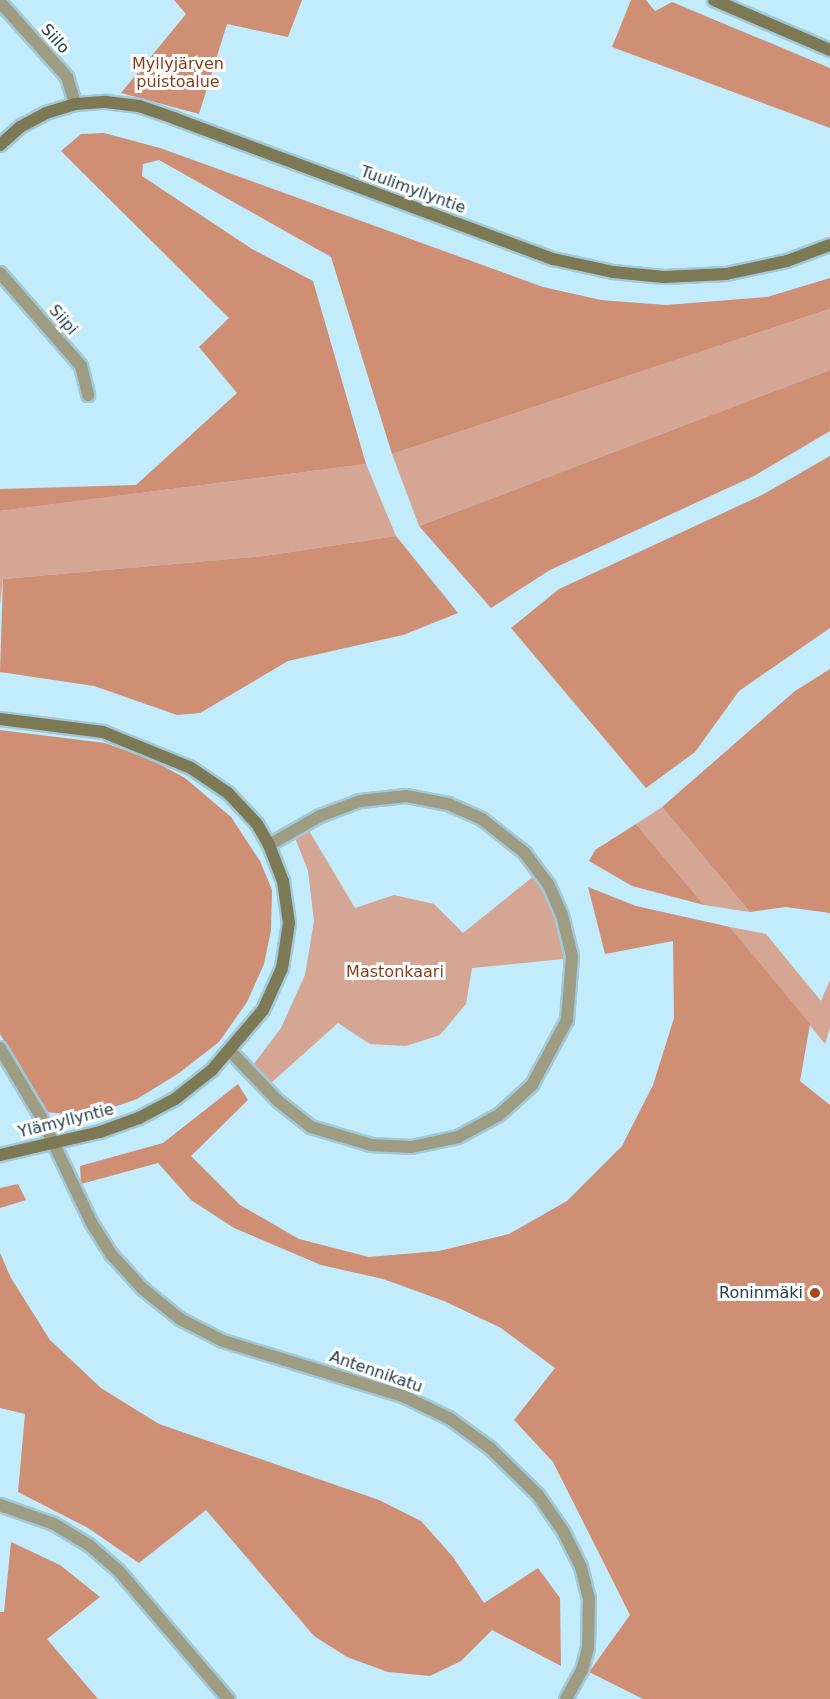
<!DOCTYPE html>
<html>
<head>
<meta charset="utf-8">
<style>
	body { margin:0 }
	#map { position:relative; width:830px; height:1699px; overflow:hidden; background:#c2ebfb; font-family:"DejaVu Sans",sans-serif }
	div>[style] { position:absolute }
	.green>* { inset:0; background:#d5a693 }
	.forest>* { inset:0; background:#cf8f75 }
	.roads { filter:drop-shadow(2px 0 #a2c9d8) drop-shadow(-2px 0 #a2c9d8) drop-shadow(0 2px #a2c9d8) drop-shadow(0 -2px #a2c9d8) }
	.street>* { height:12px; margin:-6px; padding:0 6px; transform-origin:6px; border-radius:6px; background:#9e9c83 }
	.secondary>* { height:12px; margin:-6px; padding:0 6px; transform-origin:6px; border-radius:6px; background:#7d7954 }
	.dots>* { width:16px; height:16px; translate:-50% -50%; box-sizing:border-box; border:3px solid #fff; border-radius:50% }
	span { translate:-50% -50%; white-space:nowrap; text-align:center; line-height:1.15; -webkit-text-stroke:6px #fff; paint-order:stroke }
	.street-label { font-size:16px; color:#23404a }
	.park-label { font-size:16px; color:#893c18 }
	.poi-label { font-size:16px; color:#23404a }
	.right { translate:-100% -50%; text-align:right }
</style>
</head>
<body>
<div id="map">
	<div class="green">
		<div style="clip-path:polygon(830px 309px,830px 370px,419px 526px,392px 454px)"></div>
		<div style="clip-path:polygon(366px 464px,396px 536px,264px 556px,3px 579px,0 605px,0 511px)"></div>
		<div style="clip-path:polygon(662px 807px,750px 912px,704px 905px,636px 824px)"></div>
		<div style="clip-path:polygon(308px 829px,355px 908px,394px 895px,434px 904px,463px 933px,534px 876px,553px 911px,564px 959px,472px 968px,466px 1004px,440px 1035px,406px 1046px,370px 1044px,338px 1023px,271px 1083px,253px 1065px,281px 1028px,305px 975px,314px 921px,308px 871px,295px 838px)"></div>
		<div style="clip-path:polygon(730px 927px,766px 934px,821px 1001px,830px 980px,830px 1028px,825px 1044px)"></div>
	</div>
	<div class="forest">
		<div style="clip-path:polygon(174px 0,302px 0,288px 37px,227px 24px,199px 114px,121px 93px,186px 14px)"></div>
		<div style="clip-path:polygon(631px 0,646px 0,655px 11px,672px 2px,830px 68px,830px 128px,612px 47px)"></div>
		<div style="clip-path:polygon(104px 133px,160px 148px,543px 287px,601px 300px,666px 305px,767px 297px,830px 278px,830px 309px,392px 454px,331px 257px,159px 160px,143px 164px,142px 176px,252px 249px,313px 281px,366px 464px,0 511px,0 489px,136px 485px,237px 393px,199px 347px,229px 318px,61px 151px,81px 134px)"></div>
		<div style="clip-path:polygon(830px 370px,830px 431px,754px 476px,550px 570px,491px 608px,419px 526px)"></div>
		<div style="clip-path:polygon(830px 456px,830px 628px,739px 691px,695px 752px,646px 788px,511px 628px,559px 589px,762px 495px)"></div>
		<div style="clip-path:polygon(396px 536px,458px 613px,403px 635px,288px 661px,200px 713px,177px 715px,94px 686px,0 672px,3px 579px,264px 556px)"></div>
		<div style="clip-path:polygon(830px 669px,830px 913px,786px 907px,750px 912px,662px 807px,795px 691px)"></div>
		<div style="clip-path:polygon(0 730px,105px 743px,152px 760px,185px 778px,231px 817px,260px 861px,272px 890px,271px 930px,264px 964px,247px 1002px,219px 1042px,179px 1073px,137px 1099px,88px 1116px,46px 1112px,0 1034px)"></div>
		<div style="clip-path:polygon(636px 824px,704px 905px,632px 886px,589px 861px,595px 850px)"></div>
		<div style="clip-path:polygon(588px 887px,636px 906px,730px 927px,810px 1024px,800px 1081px,830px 1105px,830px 1699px,643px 1699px,589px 1672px,630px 1615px,553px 1462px,514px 1420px,555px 1368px,501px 1328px,444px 1301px,383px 1279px,321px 1265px,234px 1228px,191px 1200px,158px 1163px,81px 1184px,80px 1166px,163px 1143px,238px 1084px,248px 1100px,191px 1156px,240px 1205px,299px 1239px,369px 1257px,439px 1251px,509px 1234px,567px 1201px,622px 1146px,653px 1085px,674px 1018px,673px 941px,605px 954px)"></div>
		<div style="clip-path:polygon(18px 1184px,26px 1200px,0 1208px,0 1188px)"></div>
		<div style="clip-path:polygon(0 1253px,11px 1278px,50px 1340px,101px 1388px,159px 1424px,379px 1500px,421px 1521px,453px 1557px,484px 1603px,538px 1568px,560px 1598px,561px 1666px,492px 1630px,461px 1661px,430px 1676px,388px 1672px,347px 1657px,314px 1636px,206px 1510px,139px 1563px,88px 1528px,18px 1492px,25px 1414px,0 1408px)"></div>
		<div style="clip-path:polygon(11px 1542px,60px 1565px,100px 1597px,47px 1639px,98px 1699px,0 1699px,0 1612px,4px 1612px)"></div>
	</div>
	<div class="roads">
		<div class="street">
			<div style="left:0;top:2px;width:101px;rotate:48.2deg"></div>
			<div style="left:67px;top:77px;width:28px;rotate:73deg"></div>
			<div style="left:0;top:273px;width:123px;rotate:48.9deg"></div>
			<div style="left:81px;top:366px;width:30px;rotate:76deg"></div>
			<div style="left:0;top:1048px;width:80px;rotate:59.3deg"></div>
			<div style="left:41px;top:1117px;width:116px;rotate:64.5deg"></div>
			<div style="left:91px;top:1222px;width:38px;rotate:58deg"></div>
			<div style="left:111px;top:1254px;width:47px;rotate:47.6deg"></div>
			<div style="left:143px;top:1289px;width:48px;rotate:39deg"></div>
			<div style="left:180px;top:1319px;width:48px;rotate:27.1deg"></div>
			<div style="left:223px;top:1341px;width:188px;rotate:17deg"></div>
			<div style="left:403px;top:1396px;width:51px;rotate:25.6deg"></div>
			<div style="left:449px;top:1418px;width:51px;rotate:36.2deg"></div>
			<div style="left:490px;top:1448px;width:67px;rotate:44.4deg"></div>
			<div style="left:538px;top:1495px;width:44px;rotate:55.2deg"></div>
			<div style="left:563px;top:1531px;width:40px;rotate:63.4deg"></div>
			<div style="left:581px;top:1567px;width:33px;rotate:76deg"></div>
			<div style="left:589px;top:1599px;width:49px;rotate:91.2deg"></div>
			<div style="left:588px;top:1648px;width:23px;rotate:105deg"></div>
			<div style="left:582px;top:1670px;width:33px;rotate:119deg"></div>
			<div style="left:231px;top:1052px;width:68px;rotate:46.2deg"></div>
			<div style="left:278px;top:1101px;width:42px;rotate:38.2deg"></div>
			<div style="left:311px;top:1127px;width:63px;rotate:16.7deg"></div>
			<div style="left:371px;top:1145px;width:40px;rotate:2.9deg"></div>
			<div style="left:411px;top:1147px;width:48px;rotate:-12deg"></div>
			<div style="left:458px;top:1137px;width:47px;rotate:-28.2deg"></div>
			<div style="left:499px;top:1115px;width:45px;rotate:-42.3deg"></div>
			<div style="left:532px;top:1085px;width:74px;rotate:-61.7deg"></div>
			<div style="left:567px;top:1020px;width:64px;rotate:-85.5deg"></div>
			<div style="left:572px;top:956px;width:42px;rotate:-103.7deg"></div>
			<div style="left:562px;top:915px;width:34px;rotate:-114deg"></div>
			<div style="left:548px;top:884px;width:39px;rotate:-127deg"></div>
			<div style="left:525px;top:853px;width:55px;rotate:-141.7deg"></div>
			<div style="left:482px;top:819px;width:37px;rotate:-156deg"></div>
			<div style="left:448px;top:804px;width:43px;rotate:-169.2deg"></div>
			<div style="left:406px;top:796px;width:46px;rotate:173.8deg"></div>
			<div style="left:360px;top:801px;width:43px;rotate:159.4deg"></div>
			<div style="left:320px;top:816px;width:59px;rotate:150.4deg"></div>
			<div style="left:0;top:1505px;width:57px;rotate:19.4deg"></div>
			<div style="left:54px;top:1524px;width:41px;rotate:31deg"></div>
			<div style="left:89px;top:1545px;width:38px;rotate:41deg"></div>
			<div style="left:118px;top:1570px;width:170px;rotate:49.5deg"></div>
		</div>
		<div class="secondary">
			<div style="left:714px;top:0;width:126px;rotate:23.3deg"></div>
			<div style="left:0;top:145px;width:27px;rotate:-42deg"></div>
			<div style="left:20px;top:127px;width:30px;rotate:-28deg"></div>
			<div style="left:46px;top:113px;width:30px;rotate:-17deg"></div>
			<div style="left:75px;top:104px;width:31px;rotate:-4deg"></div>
			<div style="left:106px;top:102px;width:33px;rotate:7deg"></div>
			<div style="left:139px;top:106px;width:39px;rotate:19deg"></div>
			<div style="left:176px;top:119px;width:402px;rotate:20.4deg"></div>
			<div style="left:553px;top:259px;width:61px;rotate:12.2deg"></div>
			<div style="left:613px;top:272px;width:51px;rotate:5.6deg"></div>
			<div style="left:664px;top:277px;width:62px;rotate:-2.8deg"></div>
			<div style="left:726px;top:274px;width:62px;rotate:-12deg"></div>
			<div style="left:787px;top:261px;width:46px;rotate:-20.4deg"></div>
			<div style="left:0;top:719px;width:104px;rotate:7.2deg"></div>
			<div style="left:103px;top:732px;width:95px;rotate:22.2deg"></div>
			<div style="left:191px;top:768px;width:45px;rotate:34deg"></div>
			<div style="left:228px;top:793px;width:42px;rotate:46.9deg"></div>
			<div style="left:257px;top:824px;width:24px;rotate:60deg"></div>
			<div style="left:269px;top:845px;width:39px;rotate:69deg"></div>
			<div style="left:283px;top:881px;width:42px;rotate:81.9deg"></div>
			<div style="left:289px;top:923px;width:46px;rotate:98.8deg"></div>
			<div style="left:282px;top:968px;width:46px;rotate:114.3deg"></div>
			<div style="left:263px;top:1010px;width:79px;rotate:130.4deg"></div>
			<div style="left:212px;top:1070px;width:47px;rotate:141.9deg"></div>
			<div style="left:175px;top:1099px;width:41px;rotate:152.2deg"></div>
			<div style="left:139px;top:1118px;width:41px;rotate:160.3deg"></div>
			<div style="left:100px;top:1132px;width:103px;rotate:167deg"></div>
		</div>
	</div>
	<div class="dots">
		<div style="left:815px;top:1293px;background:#ab4715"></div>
	</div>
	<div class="street-label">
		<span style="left:55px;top:39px;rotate:48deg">Siilo</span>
		<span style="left:413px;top:190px;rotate:20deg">Tuulimyllyntie</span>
		<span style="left:63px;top:320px;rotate:49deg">Siipi</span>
		<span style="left:66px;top:1121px;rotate:-14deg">Ylämyllyntie</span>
		<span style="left:376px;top:1372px;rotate:19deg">Antennikatu</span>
	</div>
	<div class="park-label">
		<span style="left:178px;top:73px">Myllyjärven<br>puistoalue</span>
		<span style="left:395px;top:972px">Mastonkaari</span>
	</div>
	<div class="poi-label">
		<span class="right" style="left:803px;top:1293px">Roninmäki</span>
	</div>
</div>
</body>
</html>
